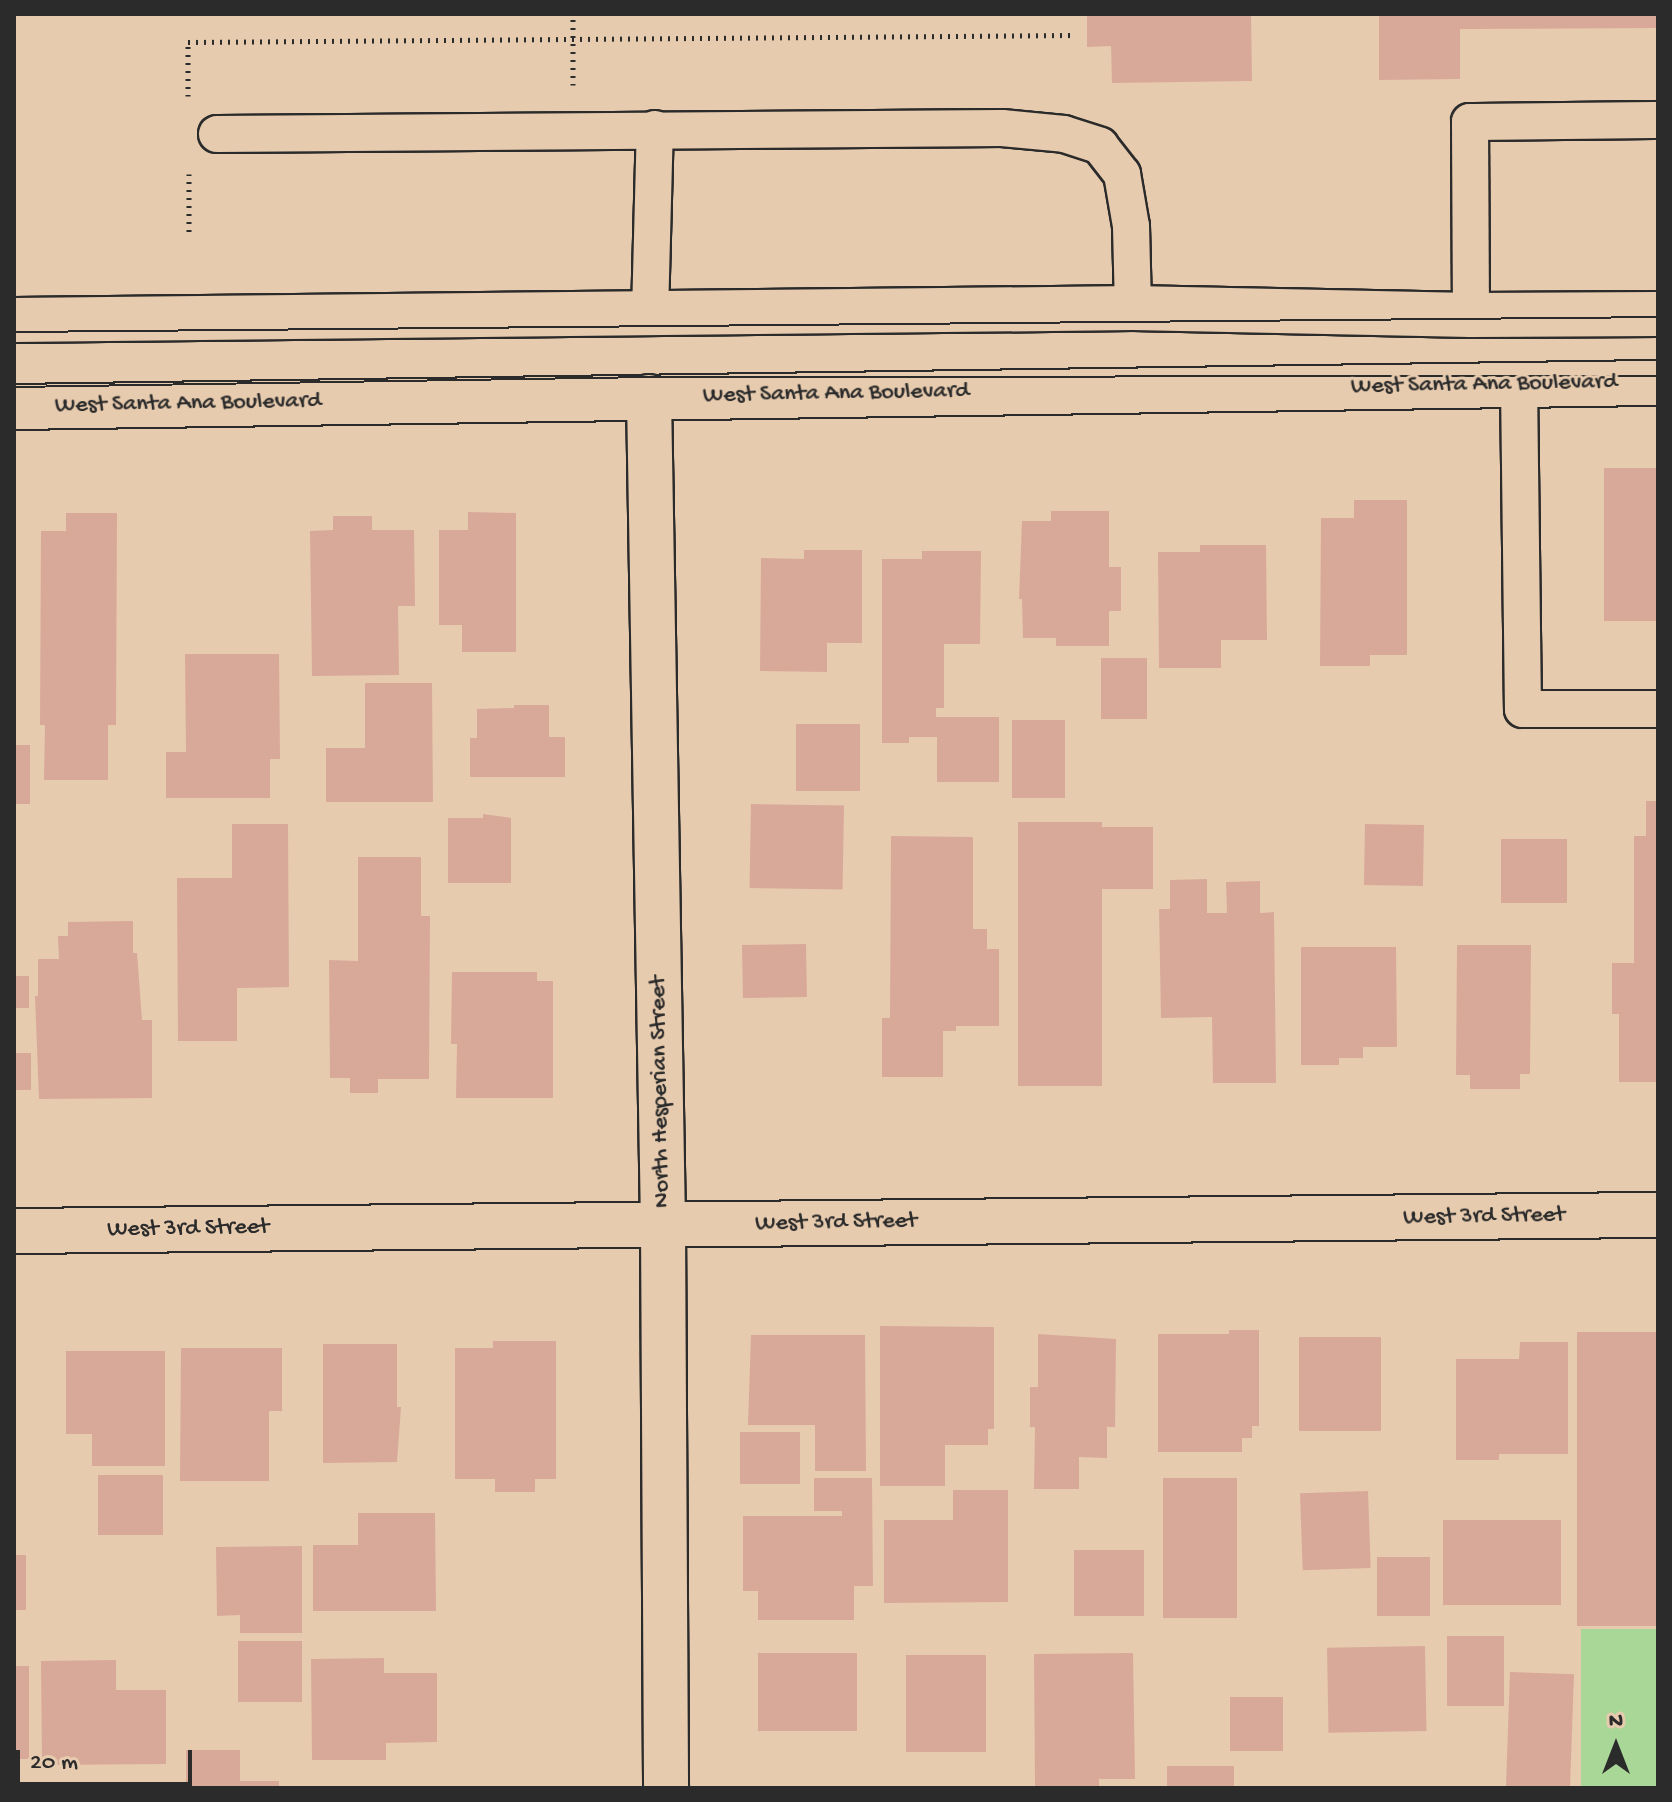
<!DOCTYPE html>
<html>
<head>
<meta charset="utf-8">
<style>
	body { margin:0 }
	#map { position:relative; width:1672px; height:1802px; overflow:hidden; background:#e7cbae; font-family:"Gochi Hand",sans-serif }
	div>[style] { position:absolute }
	.green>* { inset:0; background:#a9d797; transform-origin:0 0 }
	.building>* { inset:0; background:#d8a999; transform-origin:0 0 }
	.path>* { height:5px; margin-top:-2.5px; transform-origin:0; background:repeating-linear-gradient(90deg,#2b2b2b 0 2px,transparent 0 8px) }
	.roads { filter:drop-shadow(2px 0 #2b2b2b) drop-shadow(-2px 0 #2b2b2b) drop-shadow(0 2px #2b2b2b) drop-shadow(0 -2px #2b2b2b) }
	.lane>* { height:36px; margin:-18px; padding:0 18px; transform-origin:18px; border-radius:18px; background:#e7cbae }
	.street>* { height:44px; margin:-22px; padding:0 22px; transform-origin:22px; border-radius:22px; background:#e7cbae }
	.secondary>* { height:44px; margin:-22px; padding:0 22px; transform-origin:22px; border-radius:22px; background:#e7cbae }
	.tram>* { height:2px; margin:-1px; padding:0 1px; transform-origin:1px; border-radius:1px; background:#2b2b2b }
	span { translate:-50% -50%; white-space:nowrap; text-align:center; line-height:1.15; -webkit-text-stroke:6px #e7cbae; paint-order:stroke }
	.street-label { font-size:24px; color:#2b2b2b }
	.frame { position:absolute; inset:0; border:16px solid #2b2b2b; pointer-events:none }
	.north { position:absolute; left:1576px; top:1706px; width:80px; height:80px; -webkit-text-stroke:6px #e7cbae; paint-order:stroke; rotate:0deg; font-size:22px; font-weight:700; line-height:32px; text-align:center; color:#2b2b2b }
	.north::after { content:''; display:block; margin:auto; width:28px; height:36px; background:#2b2b2b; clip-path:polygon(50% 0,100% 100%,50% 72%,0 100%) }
	.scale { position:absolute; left:16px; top:1750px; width:176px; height:36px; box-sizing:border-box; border:4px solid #2b2b2b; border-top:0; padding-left:10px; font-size:24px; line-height:28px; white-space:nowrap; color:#2b2b2b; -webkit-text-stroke:6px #e7cbae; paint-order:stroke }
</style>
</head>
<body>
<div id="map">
	<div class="green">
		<div style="left:1581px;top:1629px;width:77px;height:159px"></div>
	</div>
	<div class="building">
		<div style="clip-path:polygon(1087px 14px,1251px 14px,1252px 81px,1112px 83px,1111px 46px,1087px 47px)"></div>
		<div style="clip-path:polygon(1379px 14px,1658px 14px,1658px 28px,1460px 29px,1460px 79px,1379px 80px)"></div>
		<div style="left:1604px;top:468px;width:54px;height:153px"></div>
		<div style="clip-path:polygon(1354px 500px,1407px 500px,1407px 655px,1370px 655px,1370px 666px,1320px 666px,1321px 518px,1354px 518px)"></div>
		<div style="clip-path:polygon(1051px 511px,1109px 511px,1109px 567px,1121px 567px,1121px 611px,1109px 611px,1109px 646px,1056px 646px,1056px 638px,1023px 638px,1022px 599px,1019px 599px,1022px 521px,1051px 521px)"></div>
		<div style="clip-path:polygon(468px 512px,516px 513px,516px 652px,462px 652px,462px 625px,439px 625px,439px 530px,468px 530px)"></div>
		<div style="clip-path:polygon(66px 513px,117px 513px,116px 725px,108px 725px,108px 780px,44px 780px,45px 725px,40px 725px,41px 531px,66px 531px)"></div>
		<div style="clip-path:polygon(333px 516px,372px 516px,372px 530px,414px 530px,415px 606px,398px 606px,399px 675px,312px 676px,310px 531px,333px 530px)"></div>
		<div style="clip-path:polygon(1200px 545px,1266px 545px,1267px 640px,1221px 640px,1221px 668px,1159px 668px,1158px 552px,1200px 552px)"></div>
		<div style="clip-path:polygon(804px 550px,862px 550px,862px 643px,827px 643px,827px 672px,760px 671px,761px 558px,804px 559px)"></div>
		<div style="clip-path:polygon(922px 551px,981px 551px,980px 644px,944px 644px,944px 708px,936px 708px,936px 717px,999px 717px,999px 782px,937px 782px,937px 737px,909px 737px,909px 743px,882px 743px,882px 559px,922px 559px)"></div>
		<div style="clip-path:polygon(185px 654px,279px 654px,280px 759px,270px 759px,270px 798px,166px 798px,166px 752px,186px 752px)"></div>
		<div style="left:1101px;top:658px;width:46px;height:61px"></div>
		<div style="clip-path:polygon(365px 683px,432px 683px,433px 802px,326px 802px,326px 748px,365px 748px)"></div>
		<div style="clip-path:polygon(514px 705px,549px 705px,549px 737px,565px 737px,565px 777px,470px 777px,470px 738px,477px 738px,477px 709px,514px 708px)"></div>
		<div style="left:1012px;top:720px;width:53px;height:78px"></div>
		<div style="left:860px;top:724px;width:67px;height:64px;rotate:90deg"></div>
		<div style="left:14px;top:745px;width:16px;height:59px"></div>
		<div style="clip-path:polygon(1646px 801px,1658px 801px,1658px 1082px,1619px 1082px,1619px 1014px,1612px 1014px,1612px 963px,1634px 963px,1634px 836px,1646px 836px)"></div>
		<div style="left:751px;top:804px;width:93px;height:84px;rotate:1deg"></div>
		<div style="clip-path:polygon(483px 814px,511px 818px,511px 883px,448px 883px,448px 818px,483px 818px)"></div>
		<div style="clip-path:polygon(1018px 822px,1102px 822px,1102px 827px,1153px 827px,1153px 889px,1102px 889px,1102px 1086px,1018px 1086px)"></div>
		<div style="clip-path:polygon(232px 824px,288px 824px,289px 987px,237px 988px,237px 1041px,178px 1041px,177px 878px,232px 878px)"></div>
		<div style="left:1365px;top:824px;width:59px;height:61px;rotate:1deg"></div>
		<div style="clip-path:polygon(891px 836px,973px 837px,973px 929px,987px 929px,987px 949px,999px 949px,999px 1026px,956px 1026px,956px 1031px,943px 1031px,943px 1077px,882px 1077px,882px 1018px,890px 1018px)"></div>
		<div style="left:1501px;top:839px;width:66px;height:64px"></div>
		<div style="clip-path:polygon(358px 857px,421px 857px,421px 916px,430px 916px,429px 1079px,378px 1079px,378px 1093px,350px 1093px,350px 1078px,330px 1078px,329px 960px,358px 961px)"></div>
		<div style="clip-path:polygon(1207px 879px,1207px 913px,1227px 913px,1226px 882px,1260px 881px,1260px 913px,1274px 912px,1276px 1083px,1213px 1083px,1212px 1017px,1161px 1018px,1159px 909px,1170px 909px,1170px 880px)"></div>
		<div style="clip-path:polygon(133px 921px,133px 953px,137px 953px,142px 1020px,152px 1020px,152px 1098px,39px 1099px,35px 996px,38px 996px,38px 959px,59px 959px,58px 936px,68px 936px,68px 922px)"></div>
		<div style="left:806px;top:944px;width:53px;height:64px;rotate:89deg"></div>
		<div style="clip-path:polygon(1457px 945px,1531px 945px,1530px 1074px,1520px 1074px,1520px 1089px,1470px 1089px,1470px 1075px,1456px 1075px)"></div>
		<div style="clip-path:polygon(1301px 947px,1396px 947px,1397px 1047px,1363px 1047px,1363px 1058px,1339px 1058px,1339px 1065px,1301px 1065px)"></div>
		<div style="clip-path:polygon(452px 972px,537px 972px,537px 981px,553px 981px,553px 1098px,456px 1098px,457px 1044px,451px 1044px)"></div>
		<div style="left:29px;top:976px;width:32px;height:15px;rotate:90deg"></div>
		<div style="left:14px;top:1053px;width:17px;height:37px"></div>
		<div style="clip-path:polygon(880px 1326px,994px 1327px,994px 1429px,988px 1429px,988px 1445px,945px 1445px,945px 1486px,880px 1486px)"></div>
		<div style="clip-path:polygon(1229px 1330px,1259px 1330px,1259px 1426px,1252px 1426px,1252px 1438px,1242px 1438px,1242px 1452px,1158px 1452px,1158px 1334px,1229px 1334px)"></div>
		<div style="left:1577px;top:1332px;width:81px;height:294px"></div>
		<div style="clip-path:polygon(1038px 1334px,1116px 1339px,1115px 1427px,1107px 1427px,1107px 1458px,1079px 1457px,1079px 1489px,1034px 1489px,1035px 1427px,1030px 1427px,1030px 1387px,1038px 1387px)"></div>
		<div style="clip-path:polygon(751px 1335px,865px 1335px,866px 1471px,815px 1471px,815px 1425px,748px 1425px)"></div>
		<div style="left:1381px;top:1337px;width:94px;height:82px;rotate:90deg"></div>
		<div style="clip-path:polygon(493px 1341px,556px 1341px,556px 1479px,535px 1479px,535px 1492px,495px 1492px,495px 1479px,455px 1479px,455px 1348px,493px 1348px)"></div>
		<div style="clip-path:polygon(1520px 1342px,1568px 1342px,1568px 1454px,1499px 1454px,1499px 1460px,1456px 1460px,1456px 1359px,1519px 1359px)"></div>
		<div style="clip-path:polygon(323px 1344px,397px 1344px,397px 1407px,401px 1407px,397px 1462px,323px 1463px)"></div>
		<div style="clip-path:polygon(181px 1348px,282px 1348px,282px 1411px,269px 1411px,269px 1481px,180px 1481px)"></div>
		<div style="clip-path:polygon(66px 1351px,165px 1351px,165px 1466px,92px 1466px,92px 1434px,66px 1434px)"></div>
		<div style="left:740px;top:1432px;width:60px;height:52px"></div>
		<div style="left:98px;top:1475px;width:65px;height:60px"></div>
		<div style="clip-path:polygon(814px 1478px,872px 1478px,873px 1586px,854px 1586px,854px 1620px,758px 1620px,758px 1591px,743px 1591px,743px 1516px,842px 1516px,842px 1511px,814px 1511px)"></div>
		<div style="left:1163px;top:1478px;width:74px;height:140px"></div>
		<div style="clip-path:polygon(953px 1490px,1008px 1490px,1008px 1602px,884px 1603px,884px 1520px,953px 1520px)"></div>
		<div style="left:1368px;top:1491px;width:77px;height:68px;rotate:88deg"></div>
		<div style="clip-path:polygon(358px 1513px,435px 1513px,436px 1611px,313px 1611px,313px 1545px,358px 1545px)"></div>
		<div style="left:1443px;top:1520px;width:118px;height:85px"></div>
		<div style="clip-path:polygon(302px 1546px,302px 1633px,240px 1633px,240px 1615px,217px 1616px,216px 1547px)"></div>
		<div style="left:1074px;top:1550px;width:70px;height:66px"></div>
		<div style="left:14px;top:1555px;width:12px;height:55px"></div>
		<div style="left:1377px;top:1557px;width:53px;height:59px"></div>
		<div style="left:1447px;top:1636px;width:57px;height:70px"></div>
		<div style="left:238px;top:1641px;width:64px;height:61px"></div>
		<div style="left:1425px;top:1646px;width:85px;height:98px;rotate:89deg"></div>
		<div style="left:758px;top:1653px;width:99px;height:78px"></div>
		<div style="clip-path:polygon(1133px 1653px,1135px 1779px,1099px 1779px,1099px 1788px,1035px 1788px,1034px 1654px)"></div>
		<div style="left:906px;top:1655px;width:80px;height:97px"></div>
		<div style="clip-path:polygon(384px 1658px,384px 1673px,437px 1673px,437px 1742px,386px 1743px,386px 1760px,312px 1760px,311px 1659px)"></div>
		<div style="clip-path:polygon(116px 1660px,116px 1690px,166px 1690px,166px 1764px,42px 1765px,41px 1661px)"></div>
		<div style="left:14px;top:1666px;width:15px;height:93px"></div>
		<div style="left:1510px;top:1672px;width:64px;height:116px;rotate:2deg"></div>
		<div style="left:1230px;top:1697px;width:53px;height:54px"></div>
		<div style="clip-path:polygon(186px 1750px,240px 1750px,240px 1781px,279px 1781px,279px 1788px,186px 1788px)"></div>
		<div style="left:1167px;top:1766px;width:67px;height:22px"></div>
	</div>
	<div class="path">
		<div style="left:573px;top:85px;width:71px;rotate:-90deg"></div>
		<div style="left:188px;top:96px;width:54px;rotate:-90deg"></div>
		<div style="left:188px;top:42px;width:885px;rotate:-0.45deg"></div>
		<div style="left:189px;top:174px;width:61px;rotate:90deg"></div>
	</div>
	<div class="roads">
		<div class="lane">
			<div style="left:217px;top:134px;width:785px;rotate:-0.44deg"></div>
			<div style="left:1002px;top:128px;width:62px;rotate:5.5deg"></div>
			<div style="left:1064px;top:134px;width:38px;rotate:18deg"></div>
			<div style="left:1100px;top:146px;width:36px;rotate:52deg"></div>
			<div style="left:1122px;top:174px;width:53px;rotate:80.2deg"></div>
			<div style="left:1131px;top:226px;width:82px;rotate:88.6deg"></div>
			<div style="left:650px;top:314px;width:185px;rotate:-88.5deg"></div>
			<div style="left:1471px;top:315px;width:193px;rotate:-90.3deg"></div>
			<div style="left:1470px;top:122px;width:188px;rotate:-0.6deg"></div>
			<div style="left:1519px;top:384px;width:325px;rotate:89.3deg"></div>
			<div style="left:1523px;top:709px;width:135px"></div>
		</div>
		<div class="street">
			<div style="left:649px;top:397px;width:828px;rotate:89.03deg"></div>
			<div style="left:663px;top:1225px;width:563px;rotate:89.69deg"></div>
			<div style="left:14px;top:1231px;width:1644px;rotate:-0.56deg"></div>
		</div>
		<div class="secondary">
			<div style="left:14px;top:320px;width:1119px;rotate:-0.61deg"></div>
			<div style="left:1133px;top:308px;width:338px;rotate:1.2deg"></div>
			<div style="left:1471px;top:315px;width:187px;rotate:-0.3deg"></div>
			<div style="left:14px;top:407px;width:1644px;rotate:-0.84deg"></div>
		</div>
	</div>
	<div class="tram">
		<div style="left:14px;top:332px;width:1644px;rotate:-0.52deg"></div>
		<div style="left:14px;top:387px;width:635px;rotate:-0.9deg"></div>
		<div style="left:649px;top:377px;width:1009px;rotate:-0.06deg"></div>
	</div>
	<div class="street-label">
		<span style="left:1484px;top:385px;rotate:-1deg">West Santa Ana Boulevard</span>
		<span style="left:836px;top:394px;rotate:-1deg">West Santa Ana Boulevard</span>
		<span style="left:188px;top:404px;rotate:-1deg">West Santa Ana Boulevard</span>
		<span style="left:661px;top:1092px;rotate:-91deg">North Hesperian Street</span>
		<span style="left:1484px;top:1217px;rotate:-1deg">West 3rd Street</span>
		<span style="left:836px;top:1223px;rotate:-1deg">West 3rd Street</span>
		<span style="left:188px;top:1229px;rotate:-1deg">West 3rd Street</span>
	</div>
	<div class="frame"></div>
	<div class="north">N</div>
	<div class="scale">20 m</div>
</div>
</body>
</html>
